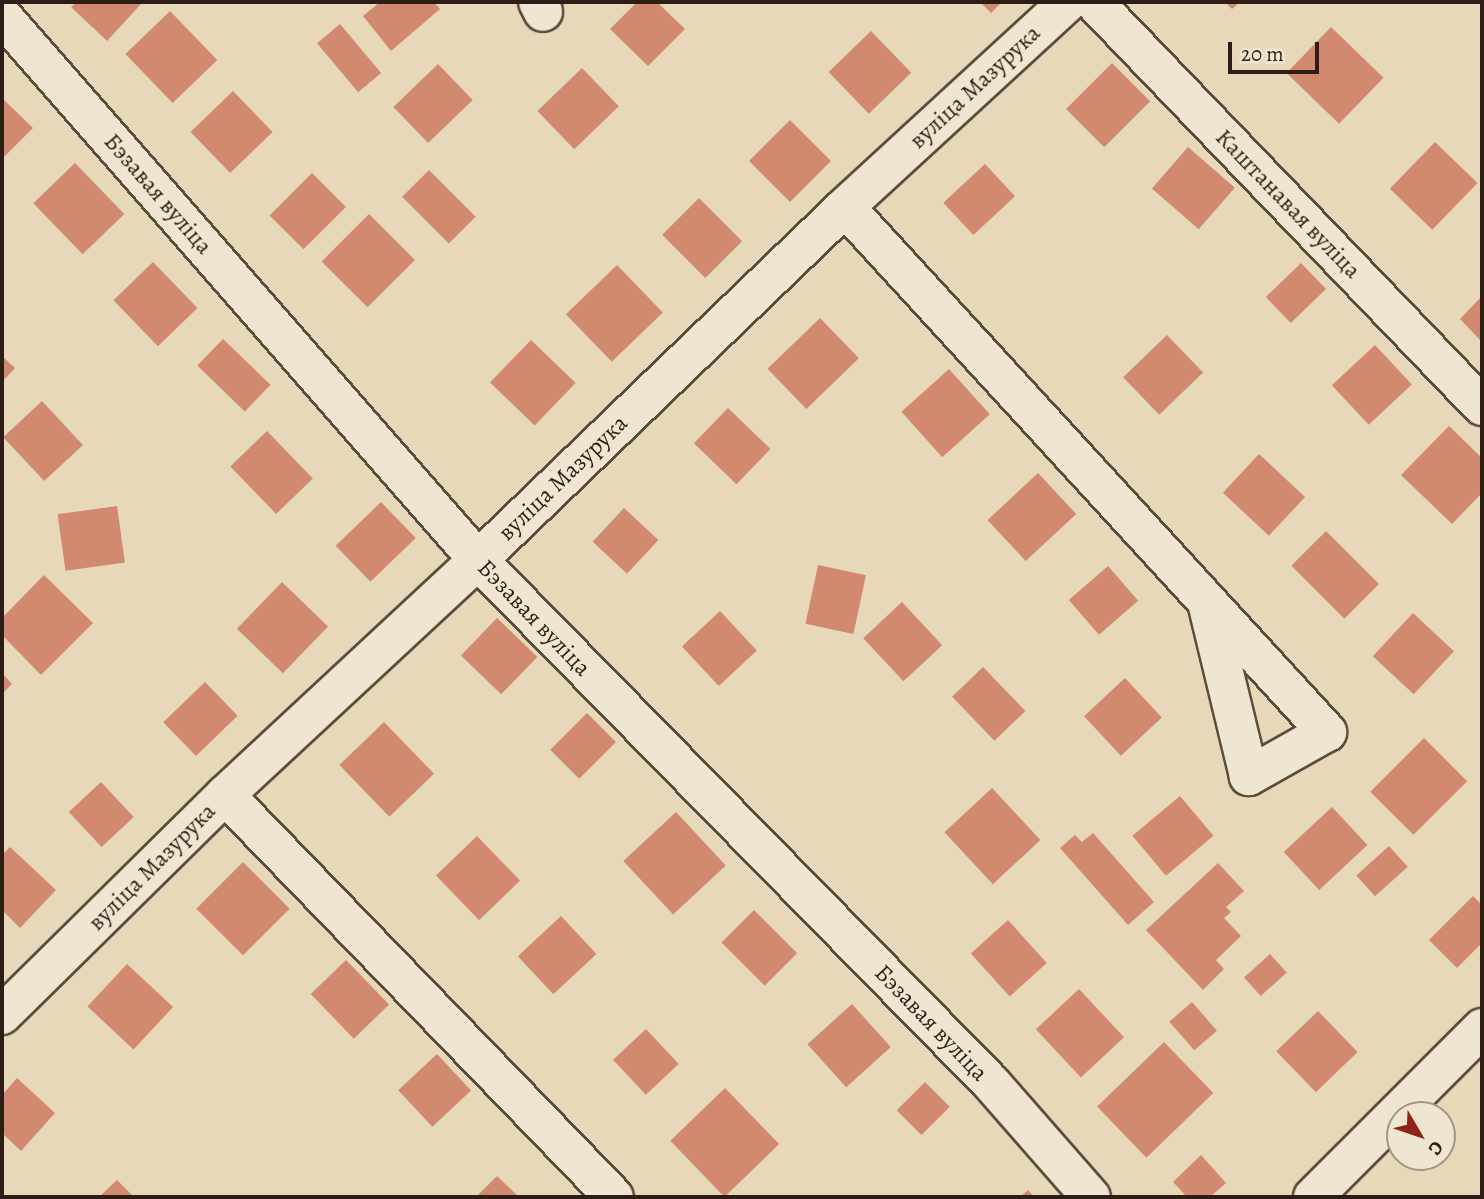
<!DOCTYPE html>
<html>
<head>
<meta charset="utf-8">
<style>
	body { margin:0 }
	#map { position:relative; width:1484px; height:1199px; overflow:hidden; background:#e6d8b8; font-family:Alegreya,serif }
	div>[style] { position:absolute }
	.building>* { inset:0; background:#d18a70; transform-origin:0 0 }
	.roads { filter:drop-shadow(2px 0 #5c4c3e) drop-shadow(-2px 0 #5c4c3e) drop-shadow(0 2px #5c4c3e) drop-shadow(0 -2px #5c4c3e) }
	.minor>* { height:38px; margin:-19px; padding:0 19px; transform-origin:19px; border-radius:19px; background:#efe6d1 }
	span { translate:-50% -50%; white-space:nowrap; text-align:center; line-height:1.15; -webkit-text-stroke:6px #efe6d1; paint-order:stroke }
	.street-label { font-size:24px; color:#2e1d16 }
	.frame { position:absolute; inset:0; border:4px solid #2e1d16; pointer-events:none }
	.north { position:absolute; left:1386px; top:1101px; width:70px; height:70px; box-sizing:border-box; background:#efe6d1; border:2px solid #a29686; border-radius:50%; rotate:129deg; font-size:19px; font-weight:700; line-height:28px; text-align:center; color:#2e1d16 }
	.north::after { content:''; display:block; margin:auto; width:24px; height:32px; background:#8f2418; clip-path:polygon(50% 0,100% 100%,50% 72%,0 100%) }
	.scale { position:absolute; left:1228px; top:42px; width:91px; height:32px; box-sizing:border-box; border:4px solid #2e1d16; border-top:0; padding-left:9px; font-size:21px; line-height:24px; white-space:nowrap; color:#2e1d16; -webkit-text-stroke:5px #efe6d1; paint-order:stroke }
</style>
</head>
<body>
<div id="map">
	<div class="building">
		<div style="clip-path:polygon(77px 2px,139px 2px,141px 4px,107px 41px,71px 7px)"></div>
		<div style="clip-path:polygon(380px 2px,434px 2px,440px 9px,391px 51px,363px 16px)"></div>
		<div style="clip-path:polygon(637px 2px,657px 2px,685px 29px,648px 66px,610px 29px)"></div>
		<div style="clip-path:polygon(980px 2px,1002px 2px,991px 13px)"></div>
		<div style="clip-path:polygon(1225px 2px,1240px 2px,1232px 9px)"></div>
		<div style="left:170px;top:11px;width:68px;height:62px;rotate:46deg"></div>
		<div style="left:340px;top:24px;width:64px;height:30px;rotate:50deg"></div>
		<div style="left:1331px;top:27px;width:73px;height:64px;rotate:44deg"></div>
		<div style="left:871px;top:31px;width:58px;height:59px;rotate:46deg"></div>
		<div style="left:1112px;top:63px;width:54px;height:65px;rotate:45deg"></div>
		<div style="left:438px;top:64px;width:50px;height:62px;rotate:46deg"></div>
		<div style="left:582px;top:68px;width:53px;height:62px;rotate:46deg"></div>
		<div style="left:233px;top:91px;width:57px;height:59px;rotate:46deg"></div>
		<div style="clip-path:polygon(2px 98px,33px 128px,2px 159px)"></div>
		<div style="left:790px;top:120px;width:58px;height:58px;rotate:45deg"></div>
		<div style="left:1435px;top:142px;width:59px;height:65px;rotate:44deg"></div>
		<div style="left:1188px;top:147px;width:62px;height:55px;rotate:41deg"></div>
		<div style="left:75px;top:163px;width:71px;height:58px;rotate:46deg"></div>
		<div style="left:985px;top:164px;width:44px;height:57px;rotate:47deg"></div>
		<div style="left:429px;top:170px;width:66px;height:38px;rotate:45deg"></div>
		<div style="left:312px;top:173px;width:48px;height:60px;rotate:45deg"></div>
		<div style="left:699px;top:198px;width:61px;height:52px;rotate:45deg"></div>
		<div style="left:369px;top:214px;width:65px;height:67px;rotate:45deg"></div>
		<div style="left:153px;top:262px;width:64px;height:55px;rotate:46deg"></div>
		<div style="left:1301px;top:263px;width:36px;height:49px;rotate:46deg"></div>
		<div style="left:617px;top:265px;width:66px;height:71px;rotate:46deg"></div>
		<div style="clip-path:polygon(1482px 296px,1482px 342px,1460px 319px)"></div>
		<div style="left:820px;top:318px;width:56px;height:73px;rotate:46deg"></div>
		<div style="left:1167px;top:335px;width:52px;height:61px;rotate:46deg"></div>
		<div style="left:223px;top:339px;width:66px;height:37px;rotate:44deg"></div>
		<div style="left:531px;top:340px;width:62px;height:59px;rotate:44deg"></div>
		<div style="left:1375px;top:345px;width:54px;height:59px;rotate:47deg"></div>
		<div style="clip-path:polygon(2px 356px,15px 368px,2px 382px)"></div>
		<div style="left:949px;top:369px;width:61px;height:64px;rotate:48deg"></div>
		<div style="left:42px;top:401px;width:60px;height:53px;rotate:47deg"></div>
		<div style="left:728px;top:408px;width:59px;height:49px;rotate:44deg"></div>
		<div style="clip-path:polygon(1449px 426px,1482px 458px,1482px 493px,1452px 524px,1401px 475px)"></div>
		<div style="left:267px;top:431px;width:66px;height:51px;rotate:46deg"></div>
		<div style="left:1259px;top:454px;width:63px;height:53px;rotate:43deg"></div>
		<div style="left:1038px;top:473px;width:56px;height:69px;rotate:47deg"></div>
		<div style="left:381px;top:502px;width:50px;height:63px;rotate:46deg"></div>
		<div style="left:117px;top:506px;width:57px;height:60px;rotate:82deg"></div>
		<div style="left:624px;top:508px;width:47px;height:46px;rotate:43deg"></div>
		<div style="left:1326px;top:531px;width:75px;height:49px;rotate:45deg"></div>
		<div style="left:818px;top:565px;width:49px;height:60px;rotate:12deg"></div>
		<div style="left:1108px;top:566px;width:46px;height:52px;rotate:49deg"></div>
		<div style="clip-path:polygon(44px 575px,93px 623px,41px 675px,2px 635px,2px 618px)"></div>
		<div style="left:282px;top:582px;width:64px;height:65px;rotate:44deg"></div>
		<div style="left:902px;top:602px;width:59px;height:53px;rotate:47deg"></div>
		<div style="left:720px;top:611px;width:54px;height:52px;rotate:47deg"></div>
		<div style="left:1413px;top:613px;width:56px;height:59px;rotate:43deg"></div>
		<div style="left:497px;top:618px;width:56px;height:52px;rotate:44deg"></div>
		<div style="left:983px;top:667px;width:61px;height:43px;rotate:46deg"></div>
		<div style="clip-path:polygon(2px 673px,12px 684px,2px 694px)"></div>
		<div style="left:1125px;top:678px;width:54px;height:56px;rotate:47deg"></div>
		<div style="left:205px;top:682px;width:47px;height:58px;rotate:46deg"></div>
		<div style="left:587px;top:713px;width:41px;height:52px;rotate:45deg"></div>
		<div style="left:384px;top:722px;width:72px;height:62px;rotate:46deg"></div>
		<div style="left:1424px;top:738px;width:61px;height:76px;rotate:45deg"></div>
		<div style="left:101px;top:782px;width:48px;height:44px;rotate:47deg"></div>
		<div style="left:992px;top:788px;width:71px;height:65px;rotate:47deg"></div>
		<div style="left:1180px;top:796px;width:52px;height:62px;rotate:50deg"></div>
		<div style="left:1332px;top:807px;width:52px;height:66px;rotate:47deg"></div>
		<div style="left:676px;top:812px;width:73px;height:72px;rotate:47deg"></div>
		<div style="clip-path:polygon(1093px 833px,1154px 902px,1128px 925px,1060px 848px,1075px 835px,1082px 842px)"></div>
		<div style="left:477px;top:836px;width:62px;height:57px;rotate:46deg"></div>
		<div style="left:1389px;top:846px;width:28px;height:44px;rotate:48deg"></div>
		<div style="clip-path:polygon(10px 847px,56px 890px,20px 928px,2px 910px,2px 855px)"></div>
		<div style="left:243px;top:862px;width:66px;height:66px;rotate:45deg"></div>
		<div style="clip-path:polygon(1218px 863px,1244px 891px,1226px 907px,1231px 912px,1224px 918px,1241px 936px,1216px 960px,1224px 969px,1203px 990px,1146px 930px)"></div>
		<div style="clip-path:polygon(1473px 896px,1482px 905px,1482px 943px,1457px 968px,1429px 940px)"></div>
		<div style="left:754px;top:910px;width:61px;height:46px;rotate:45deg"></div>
		<div style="left:561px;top:916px;width:52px;height:59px;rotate:47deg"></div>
		<div style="left:1008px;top:920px;width:58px;height:50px;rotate:48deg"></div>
		<div style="left:1270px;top:954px;width:25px;height:35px;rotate:48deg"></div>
		<div style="left:346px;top:960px;width:62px;height:49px;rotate:46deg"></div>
		<div style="left:127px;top:964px;width:63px;height:58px;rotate:43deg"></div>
		<div style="left:1079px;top:989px;width:66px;height:59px;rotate:47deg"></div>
		<div style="left:1192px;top:1002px;width:38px;height:30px;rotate:49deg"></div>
		<div style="left:852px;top:1004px;width:58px;height:60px;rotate:48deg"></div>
		<div style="left:1318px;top:1011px;width:57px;height:58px;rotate:46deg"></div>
		<div style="left:646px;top:1029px;width:48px;height:45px;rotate:47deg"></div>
		<div style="left:1164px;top:1042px;width:71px;height:93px;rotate:46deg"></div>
		<div style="left:437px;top:1054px;width:50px;height:53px;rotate:47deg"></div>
		<div style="clip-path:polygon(17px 1078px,55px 1113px,21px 1151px,2px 1133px,2px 1095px)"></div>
		<div style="left:925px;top:1082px;width:35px;height:40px;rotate:45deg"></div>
		<div style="left:725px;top:1088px;width:78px;height:76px;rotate:46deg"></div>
		<div style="clip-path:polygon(1201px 1155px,1226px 1183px,1210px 1197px,1187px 1197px,1173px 1182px)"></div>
		<div style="clip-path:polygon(497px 1176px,519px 1197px,476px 1197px)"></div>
		<div style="clip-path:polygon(117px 1180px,134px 1197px,99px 1197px)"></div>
		<div style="clip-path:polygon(1028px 1190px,1034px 1197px,1020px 1197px)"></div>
	</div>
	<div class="roads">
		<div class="minor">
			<div style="left:538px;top:2px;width:11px;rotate:63deg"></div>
			<div style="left:1094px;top:2px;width:560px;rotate:46.16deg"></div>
			<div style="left:2px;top:16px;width:723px;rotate:48.81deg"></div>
			<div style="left:478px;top:560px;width:734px;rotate:45.55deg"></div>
			<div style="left:992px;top:1084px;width:150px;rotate:48.8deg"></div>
			<div style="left:845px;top:207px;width:713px;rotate:47.45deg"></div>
			<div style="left:1327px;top:732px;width:90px;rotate:150.6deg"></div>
			<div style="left:1249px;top:776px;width:179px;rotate:-103.6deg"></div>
			<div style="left:225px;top:795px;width:559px;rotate:45.94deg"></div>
			<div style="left:2px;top:1015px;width:313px;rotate:-44.6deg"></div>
			<div style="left:225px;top:795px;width:345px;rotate:-42.9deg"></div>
			<div style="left:478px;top:560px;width:509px;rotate:-43.89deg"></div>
			<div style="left:845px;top:207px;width:303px;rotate:-42.6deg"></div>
			<div style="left:1313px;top:1197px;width:239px;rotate:-45deg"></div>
		</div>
	</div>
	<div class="street-label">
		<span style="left:975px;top:87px;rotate:-43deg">вуліца Мазурука</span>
		<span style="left:158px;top:194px;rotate:49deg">Бэзавая вуліца</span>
		<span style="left:1288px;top:204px;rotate:46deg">Каштанавая вуліца</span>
		<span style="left:563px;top:478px;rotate:-44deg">вуліца Мазурука</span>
		<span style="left:534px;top:618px;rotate:46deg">Бэзавая вуліца</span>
		<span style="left:152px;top:867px;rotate:-45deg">вуліца Мазурука</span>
		<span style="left:931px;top:1023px;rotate:46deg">Бэзавая вуліца</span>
	</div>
	<div class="frame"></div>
	<div class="north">С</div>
	<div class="scale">20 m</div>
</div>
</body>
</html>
